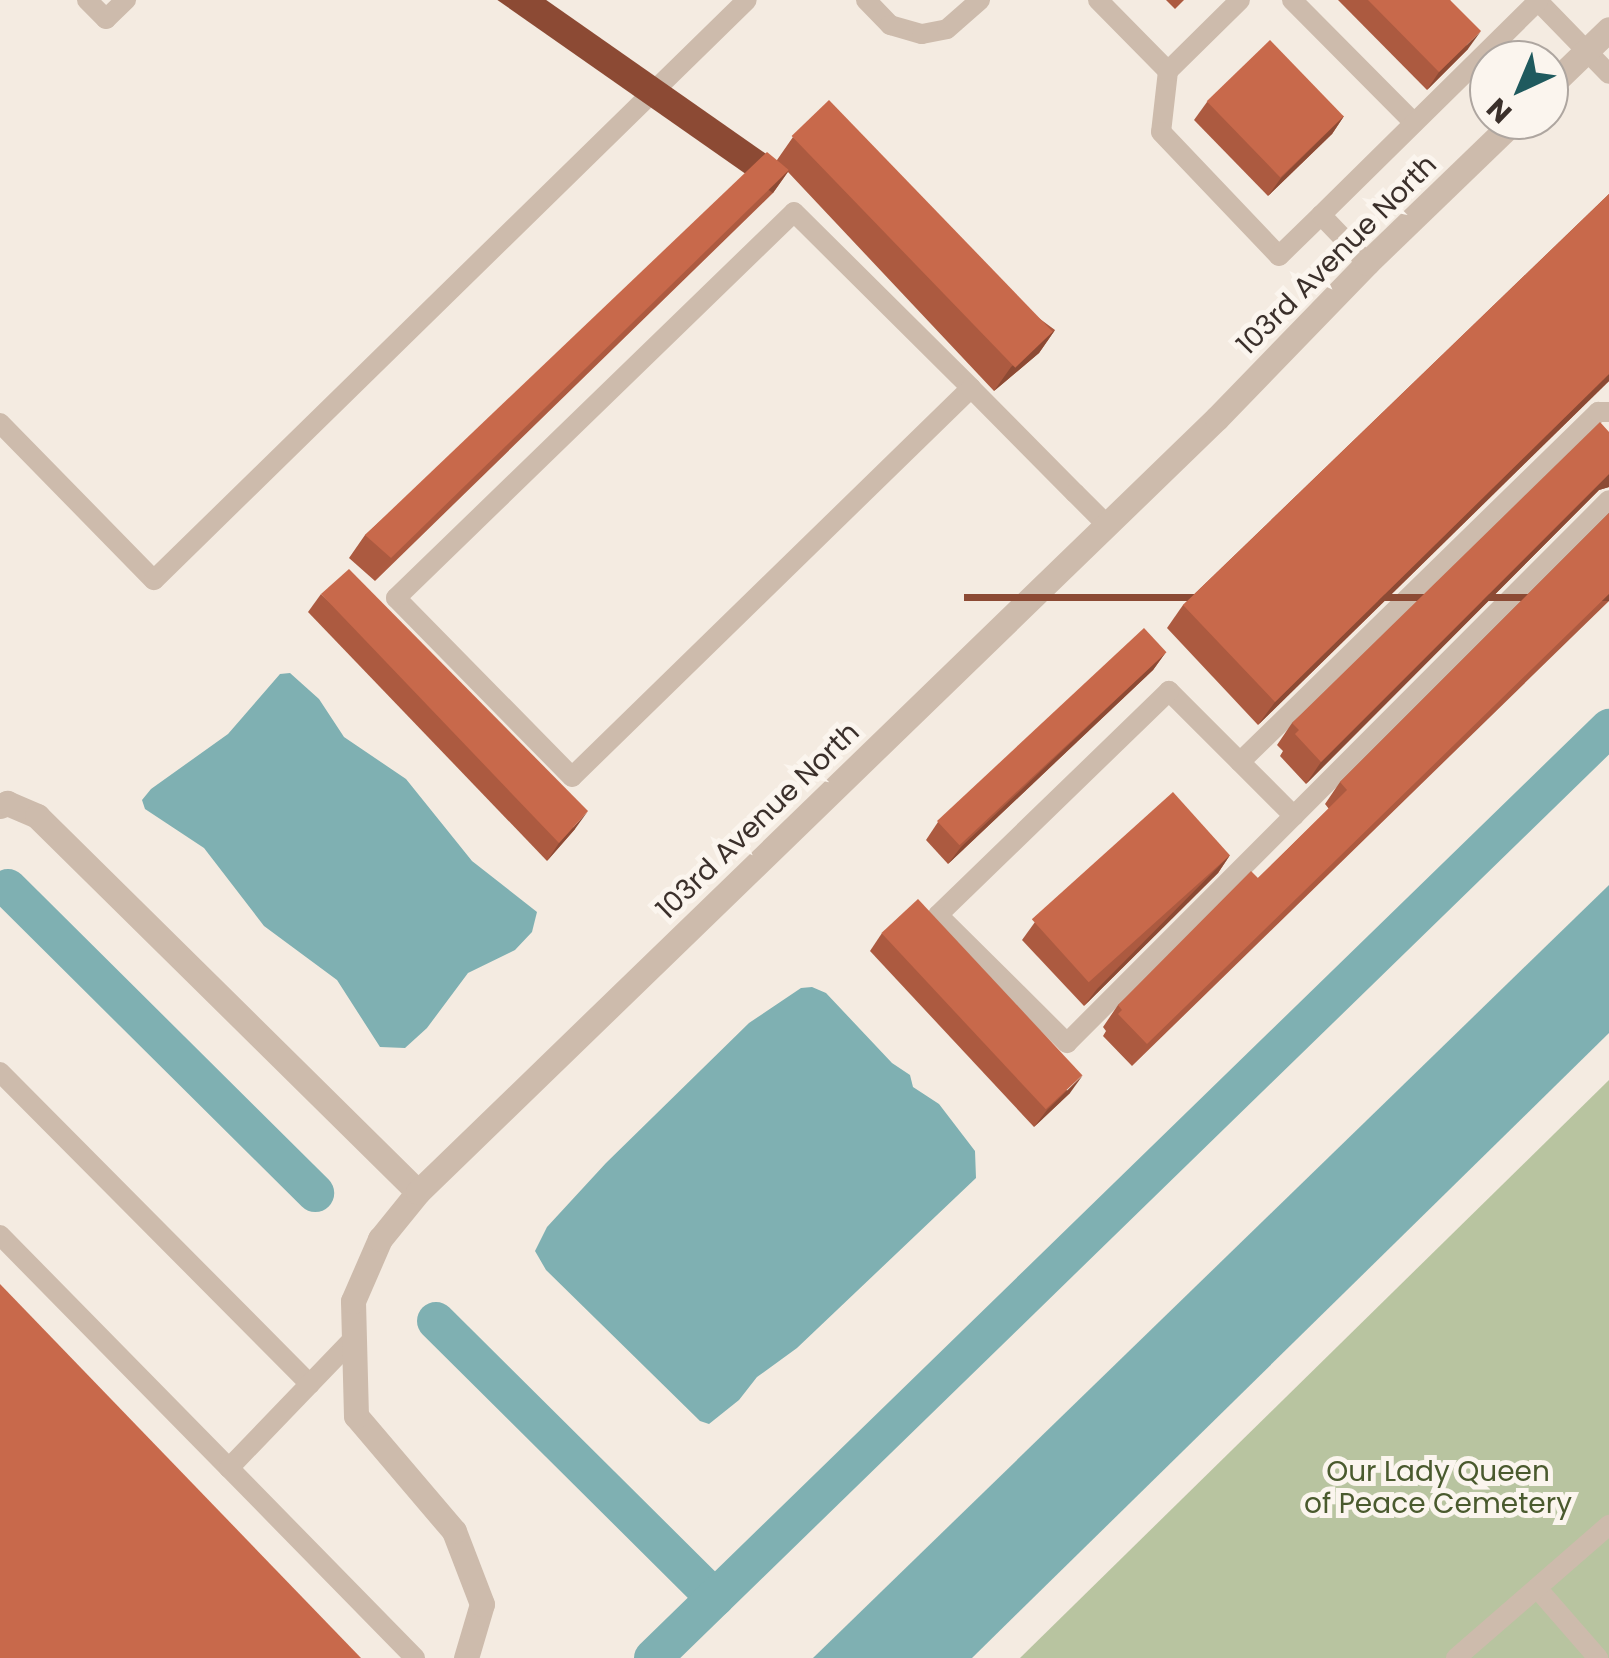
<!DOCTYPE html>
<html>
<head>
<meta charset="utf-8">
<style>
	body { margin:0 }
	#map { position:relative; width:1609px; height:1658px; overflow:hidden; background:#f4ebe1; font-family:Poppins,sans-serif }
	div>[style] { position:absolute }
	.green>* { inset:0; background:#b8c4a0 }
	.water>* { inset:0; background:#7fb0b2 }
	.canal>* { height:38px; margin:-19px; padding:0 19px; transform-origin:19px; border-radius:19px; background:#7fb0b2 }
	.service>* { height:20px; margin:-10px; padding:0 10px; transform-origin:10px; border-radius:10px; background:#cdbbac }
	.minor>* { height:25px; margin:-12.5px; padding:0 12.5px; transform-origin:12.5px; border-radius:12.5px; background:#cdbbac }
	.wall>* { inset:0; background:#ac5a40 }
	.shaded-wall>* { inset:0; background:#8c4a34; transform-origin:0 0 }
	.building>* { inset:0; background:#c8694b; transform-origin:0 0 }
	span { translate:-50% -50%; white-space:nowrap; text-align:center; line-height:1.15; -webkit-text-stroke:10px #fbf5ee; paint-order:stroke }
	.street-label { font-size:28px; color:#3b302b }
	.park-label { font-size:28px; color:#4a5a2e }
	.north { position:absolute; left:1469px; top:40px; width:100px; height:100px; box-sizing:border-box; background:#fbf5ee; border:2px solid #aea6a0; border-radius:50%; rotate:224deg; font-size:28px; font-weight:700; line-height:40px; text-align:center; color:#3b302b }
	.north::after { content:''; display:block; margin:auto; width:35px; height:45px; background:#1f5a5e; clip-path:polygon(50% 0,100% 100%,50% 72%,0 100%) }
</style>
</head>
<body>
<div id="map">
	<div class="green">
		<div style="clip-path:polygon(1609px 1080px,1609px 1658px,1020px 1658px)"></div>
	</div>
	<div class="water">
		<div style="clip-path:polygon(290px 673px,319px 699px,344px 737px,406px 779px,472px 861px,537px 912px,532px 932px,515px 950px,468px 973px,427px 1028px,405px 1048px,380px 1047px,337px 980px,264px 926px,204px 848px,145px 809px,142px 800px,151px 789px,228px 734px,280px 674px)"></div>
		<div style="clip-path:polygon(1609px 885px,1609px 1033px,972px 1658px,813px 1658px)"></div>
		<div style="clip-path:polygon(812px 987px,826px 993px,892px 1063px,910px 1075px,913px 1087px,939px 1104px,975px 1151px,976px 1178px,797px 1348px,757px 1377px,739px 1400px,709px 1424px,700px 1421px,546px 1270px,535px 1251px,547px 1227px,606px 1163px,749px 1023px,801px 988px)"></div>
	</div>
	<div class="canal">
		<div style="left:8px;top:888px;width:433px;rotate:44.8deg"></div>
		<div style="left:436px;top:1321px;width:393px;rotate:44.8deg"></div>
		<div style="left:653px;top:1658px;width:1334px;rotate:-44.21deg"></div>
	</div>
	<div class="service">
		<div style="left:87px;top:0;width:27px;rotate:45deg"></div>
		<div style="left:106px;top:19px;width:28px;rotate:-44deg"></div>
		<div style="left:866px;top:0;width:35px;rotate:46deg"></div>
		<div style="left:890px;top:25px;width:33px;rotate:16deg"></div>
		<div style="left:922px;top:34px;width:25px;rotate:-11deg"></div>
		<div style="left:947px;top:29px;width:44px;rotate:-41.3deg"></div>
		<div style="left:1098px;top:0;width:100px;rotate:45.4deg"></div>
		<div style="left:1168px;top:71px;width:61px;rotate:96.5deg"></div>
		<div style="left:1161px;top:132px;width:171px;rotate:46.4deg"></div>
		<div style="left:1279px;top:256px;width:59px;rotate:-44.3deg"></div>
		<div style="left:1321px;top:215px;width:66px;rotate:46.2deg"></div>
		<div style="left:1292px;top:0;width:173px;rotate:45.2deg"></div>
		<div style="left:1537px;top:0;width:103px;rotate:45.8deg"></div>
		<div style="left:1168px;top:71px;width:101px;rotate:-44.6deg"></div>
		<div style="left:1321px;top:215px;width:305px;rotate:-44.6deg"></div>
		<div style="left:971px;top:388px;width:557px;rotate:135.73deg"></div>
		<div style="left:572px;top:777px;width:251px;rotate:-134.5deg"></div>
		<div style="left:396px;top:598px;width:554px;rotate:-44.12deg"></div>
		<div style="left:794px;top:212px;width:250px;rotate:44.8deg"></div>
		<div style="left:971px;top:388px;width:148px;rotate:45.3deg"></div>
		<div style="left:1075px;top:493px;width:45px;rotate:45deg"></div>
		<div style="left:0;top:423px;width:220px;rotate:45.6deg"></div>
		<div style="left:154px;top:580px;width:829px;rotate:-44.37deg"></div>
		<div style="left:1240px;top:762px;width:501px;rotate:-44.35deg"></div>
		<div style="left:1598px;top:412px;width:11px"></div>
		<div style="left:1294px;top:816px;width:177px;rotate:-135deg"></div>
		<div style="left:1169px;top:691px;width:322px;rotate:135.9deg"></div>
		<div style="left:938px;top:915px;width:182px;rotate:44.8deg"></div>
		<div style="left:1067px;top:1043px;width:767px;rotate:-45.05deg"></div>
		<div style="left:0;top:1072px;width:440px;rotate:45.2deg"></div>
		<div style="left:0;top:1235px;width:327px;rotate:45.5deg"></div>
		<div style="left:229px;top:1468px;width:180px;rotate:-46.1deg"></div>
		<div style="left:229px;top:1468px;width:266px;rotate:45.6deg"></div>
		<div style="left:1537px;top:1588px;width:93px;rotate:48.9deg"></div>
		<div style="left:1456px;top:1658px;width:203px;rotate:-41deg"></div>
	</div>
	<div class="minor">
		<div style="left:1549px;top:87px;width:83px;rotate:-44deg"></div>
		<div style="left:0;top:806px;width:8px;rotate:-23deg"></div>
		<div style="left:7px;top:803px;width:33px;rotate:23deg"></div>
		<div style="left:37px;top:816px;width:535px;rotate:44.62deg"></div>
		<div style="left:466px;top:1658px;width:56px;rotate:-73.5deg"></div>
		<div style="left:482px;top:1604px;width:78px;rotate:-111deg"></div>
		<div style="left:454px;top:1531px;width:151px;rotate:-130.4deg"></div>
		<div style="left:356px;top:1416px;width:115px;rotate:-91.5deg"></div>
		<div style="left:353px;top:1301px;width:68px;rotate:-66.5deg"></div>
		<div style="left:380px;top:1239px;width:60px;rotate:-51deg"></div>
		<div style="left:418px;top:1192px;width:1112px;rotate:-44.09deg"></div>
		<div style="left:1217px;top:418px;width:216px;rotate:-45.9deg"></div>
		<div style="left:1367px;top:263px;width:206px;rotate:-44deg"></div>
	</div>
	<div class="wall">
		<div style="clip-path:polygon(1166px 0,1184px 0,1175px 9px)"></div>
		<div style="clip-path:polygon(1338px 0,1450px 0,1468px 49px,1427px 90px)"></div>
		<div style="clip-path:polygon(1207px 102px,1344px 116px,1332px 134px,1268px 196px,1194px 120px)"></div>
		<div style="clip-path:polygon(793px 137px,1055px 330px,1039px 353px,994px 391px,788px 172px,773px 193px,375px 581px,349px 558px,365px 535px,777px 160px)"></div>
		<div style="clip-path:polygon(1609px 194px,1609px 381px,1258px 725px,1167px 628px,1183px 605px)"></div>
		<div style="clip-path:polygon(1609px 432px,1609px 487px,1599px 490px,1306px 784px,1280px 756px,1283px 751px,1277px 745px,1292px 723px)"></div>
		<div style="clip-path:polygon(1609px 513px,1609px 601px,1132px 1066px,1103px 1036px,1106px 1031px,1103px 1027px,1118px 1005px,1258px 878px,1329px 809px,1325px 804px,1340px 782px)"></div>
		<div style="clip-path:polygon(321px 594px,575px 829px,547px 861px,308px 612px)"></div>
		<div style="clip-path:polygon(1166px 652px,1153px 670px,948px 864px,926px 840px,938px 822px)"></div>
		<div style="clip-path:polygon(1230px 855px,1218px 873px,1084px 1006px,1022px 940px,1035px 922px)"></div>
		<div style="clip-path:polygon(882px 933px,1070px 1093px,1034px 1127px,870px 951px)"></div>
	</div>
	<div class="shaded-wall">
		<div style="clip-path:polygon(1481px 31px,1468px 49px,1427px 90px,1439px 72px)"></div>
		<div style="clip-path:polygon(1344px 116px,1332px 134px,1268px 196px,1281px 178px)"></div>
		<div style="left:789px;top:170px;width:28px;height:556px;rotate:125deg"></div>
		<div style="clip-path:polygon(1055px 330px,1039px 353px,994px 391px,1011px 367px)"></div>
		<div style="clip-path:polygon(1609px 374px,1609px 381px,1258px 725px,1275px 702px)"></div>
		<div style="clip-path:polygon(1609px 474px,1609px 487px,1599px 490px,1306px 784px,1321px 762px)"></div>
		<div style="left:1609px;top:594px;width:7px;height:645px;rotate:90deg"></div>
		<div style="clip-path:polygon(1166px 652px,1153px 670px,948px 864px,961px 847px)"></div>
		<div style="clip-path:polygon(588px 811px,575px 829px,547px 861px,559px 843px)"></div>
		<div style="clip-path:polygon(1230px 855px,1218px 873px,1084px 1006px,1097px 989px)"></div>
		<div style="clip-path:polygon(1083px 1075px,1070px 1093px,1034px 1127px,1047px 1110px)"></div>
	</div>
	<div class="building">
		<div style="clip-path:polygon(1368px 0,1450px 0,1481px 31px,1439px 72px)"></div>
		<div style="left:1270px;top:40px;width:106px;height:88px;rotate:46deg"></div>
		<div style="left:829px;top:100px;width:322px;height:52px;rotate:46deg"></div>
		<div style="clip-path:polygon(767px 152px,789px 170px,391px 558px,365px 535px)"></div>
		<div style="clip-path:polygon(1609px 194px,1609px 374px,1275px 702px,1183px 605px)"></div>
		<div style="clip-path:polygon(1600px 422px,1609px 432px,1609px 474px,1321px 762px,1295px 734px,1299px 730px,1292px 723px)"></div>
		<div style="clip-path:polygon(1609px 513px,1609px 594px,1147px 1044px,1118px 1014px,1122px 1010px,1118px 1005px,1251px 871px,1258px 878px,1347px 790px,1340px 782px)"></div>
		<div style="clip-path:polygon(349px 569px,588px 811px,559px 843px,321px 594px)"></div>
		<div style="left:1144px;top:628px;width:33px;height:283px;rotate:47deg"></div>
		<div style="left:1173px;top:792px;width:85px;height:190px;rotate:48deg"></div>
		<div style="left:918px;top:899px;width:241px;height:50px;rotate:47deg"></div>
		<div style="clip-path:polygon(0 1284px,361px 1658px,0 1658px)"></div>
	</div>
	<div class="street-label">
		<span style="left:1337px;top:255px;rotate:-45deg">103rd Avenue North</span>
		<span style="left:758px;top:821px;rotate:-44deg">103rd Avenue North</span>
	</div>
	<div class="park-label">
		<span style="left:1438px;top:1488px">Our Lady Queen<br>of Peace Cemetery</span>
	</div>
	<div class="north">N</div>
</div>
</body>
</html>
